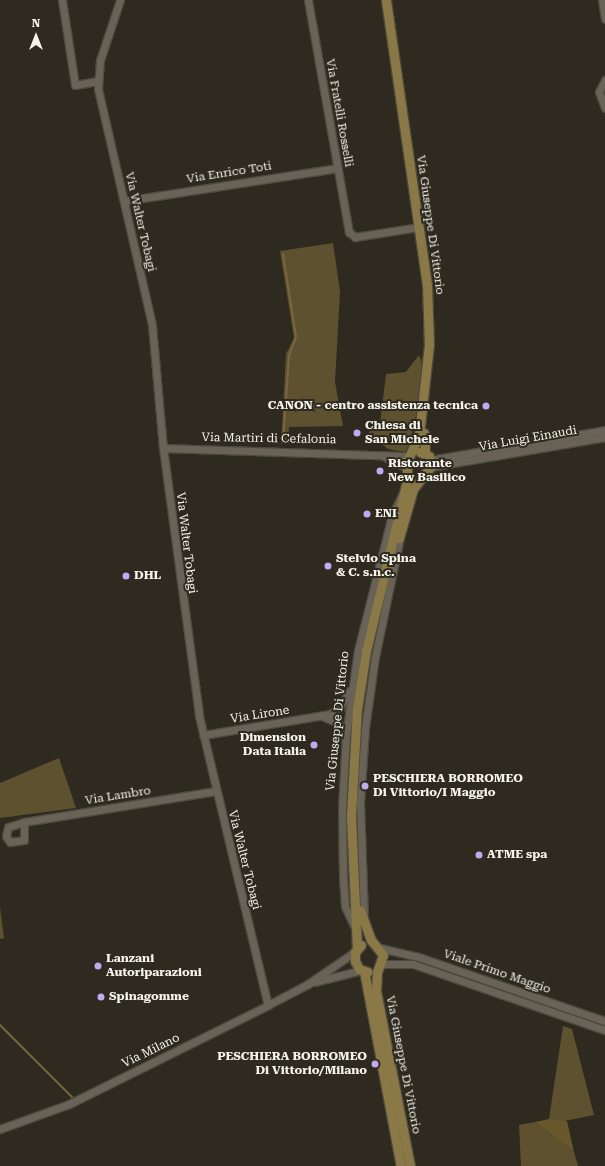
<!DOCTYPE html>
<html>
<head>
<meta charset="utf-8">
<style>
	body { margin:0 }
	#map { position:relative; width:605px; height:1166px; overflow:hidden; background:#2e2a1f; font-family:"Roboto Serif",serif }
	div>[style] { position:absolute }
	.green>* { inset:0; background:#5d5130 }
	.forest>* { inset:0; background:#68582b }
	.stream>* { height:2px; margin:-1px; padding:0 1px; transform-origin:1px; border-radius:1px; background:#79683c }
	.roads { filter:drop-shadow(1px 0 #4c493e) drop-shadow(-1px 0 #4c493e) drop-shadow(0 1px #4c493e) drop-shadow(0 -1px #4c493e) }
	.minor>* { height:7px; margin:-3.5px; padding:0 3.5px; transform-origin:3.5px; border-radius:3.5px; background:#686356 }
	.major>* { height:9px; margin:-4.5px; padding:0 4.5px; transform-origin:4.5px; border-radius:4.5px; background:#8a7846 }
	.dots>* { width:11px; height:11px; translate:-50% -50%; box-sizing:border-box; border:2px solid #2e2a1f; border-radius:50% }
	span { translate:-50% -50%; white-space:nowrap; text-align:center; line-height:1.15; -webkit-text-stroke:4px #2e2a1f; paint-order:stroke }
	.street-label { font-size:12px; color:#f4f2ea }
	.poi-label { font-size:12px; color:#f4f2ea; font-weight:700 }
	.right { translate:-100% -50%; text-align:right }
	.left { translate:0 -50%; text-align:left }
	.north { position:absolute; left:16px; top:16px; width:40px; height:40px; -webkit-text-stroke:3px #2e2a1f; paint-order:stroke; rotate:0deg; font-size:11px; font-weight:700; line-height:16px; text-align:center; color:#f4f2ea }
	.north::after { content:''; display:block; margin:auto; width:14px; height:18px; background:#f4f2ea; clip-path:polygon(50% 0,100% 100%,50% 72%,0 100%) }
</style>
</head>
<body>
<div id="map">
	<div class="green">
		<div style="clip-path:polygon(333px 243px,340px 291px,335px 382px,343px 426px,289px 427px,288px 444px,281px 444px,286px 354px,294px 338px,280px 251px)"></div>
		<div style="clip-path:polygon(419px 355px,422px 363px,420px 397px,410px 444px,405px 452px,388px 449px,368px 433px,380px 424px,386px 374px,406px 372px)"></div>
		<div style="clip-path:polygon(59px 758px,76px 808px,0 818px,0 783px)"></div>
		<div style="clip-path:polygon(0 907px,4px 938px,0 939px)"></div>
		<div style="clip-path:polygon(563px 1026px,572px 1029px,594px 1115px,559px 1122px,549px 1119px)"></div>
		<div style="clip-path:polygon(535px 1122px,574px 1152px,578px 1166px,521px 1166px,519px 1125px)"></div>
	</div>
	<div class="forest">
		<div style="clip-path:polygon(549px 1119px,567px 1121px,574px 1152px,535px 1122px)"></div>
	</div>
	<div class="stream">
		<div style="left:283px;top:442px;width:86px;rotate:-86deg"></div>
		<div style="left:289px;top:356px;width:20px;rotate:-70deg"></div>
		<div style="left:296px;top:337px;width:84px;rotate:-98.9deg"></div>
		<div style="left:0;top:1025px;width:102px;rotate:45deg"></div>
	</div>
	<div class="roads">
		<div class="minor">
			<div style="left:62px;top:0;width:86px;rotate:81.3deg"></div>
			<div style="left:75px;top:85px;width:23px;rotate:-10deg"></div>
			<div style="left:120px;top:0;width:63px;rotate:108.4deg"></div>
			<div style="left:100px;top:60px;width:29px;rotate:94deg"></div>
			<div style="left:98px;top:89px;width:242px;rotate:77.1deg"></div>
			<div style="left:152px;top:325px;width:123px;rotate:84.9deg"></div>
			<div style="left:163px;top:448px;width:270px;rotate:82.3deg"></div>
			<div style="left:199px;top:716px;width:297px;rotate:76.6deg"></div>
			<div style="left:308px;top:0;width:236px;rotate:80deg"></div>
			<div style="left:349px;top:232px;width:8px;rotate:40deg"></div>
			<div style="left:355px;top:237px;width:65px;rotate:-8.9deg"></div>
			<div style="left:602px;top:0;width:19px;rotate:81deg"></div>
			<div style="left:605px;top:80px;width:13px;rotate:117deg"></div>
			<div style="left:599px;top:92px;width:17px;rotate:69deg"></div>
			<div style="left:124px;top:201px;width:216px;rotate:-8.8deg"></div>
			<div style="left:163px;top:448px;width:246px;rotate:1.9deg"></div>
			<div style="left:383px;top:456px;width:28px;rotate:27deg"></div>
			<div style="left:430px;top:460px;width:178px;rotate:-9.7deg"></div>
			<div style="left:430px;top:467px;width:178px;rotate:-9.7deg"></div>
			<div style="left:322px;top:716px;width:17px;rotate:24deg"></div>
			<div style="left:338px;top:723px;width:14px;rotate:54deg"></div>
			<div style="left:203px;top:735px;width:129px;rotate:-9.4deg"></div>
			<div style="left:330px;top:714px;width:12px;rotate:-31deg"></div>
			<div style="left:340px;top:708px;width:19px;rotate:-62deg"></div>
			<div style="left:24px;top:822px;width:194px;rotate:-9.2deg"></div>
			<div style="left:24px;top:822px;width:18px;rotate:90deg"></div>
			<div style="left:24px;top:840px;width:14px;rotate:172deg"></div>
			<div style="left:10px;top:842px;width:7px;rotate:-124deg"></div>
			<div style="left:6px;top:836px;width:9px;rotate:-77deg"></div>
			<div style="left:8px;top:827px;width:17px;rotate:-17deg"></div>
			<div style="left:364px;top:917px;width:115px;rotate:-92deg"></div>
			<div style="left:360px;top:802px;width:74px;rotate:-86.1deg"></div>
			<div style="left:365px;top:728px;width:72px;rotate:-82deg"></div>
			<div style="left:375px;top:657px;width:127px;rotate:-78.2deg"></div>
			<div style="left:356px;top:930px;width:26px;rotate:-115deg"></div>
			<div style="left:345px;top:906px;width:29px;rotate:-94deg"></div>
			<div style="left:343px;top:877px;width:68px;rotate:-90.8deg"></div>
			<div style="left:342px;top:809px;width:73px;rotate:-86.9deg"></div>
			<div style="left:346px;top:736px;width:87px;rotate:-82.1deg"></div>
			<div style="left:358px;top:650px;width:138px;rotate:-75.8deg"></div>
			<div style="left:392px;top:516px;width:23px;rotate:-65deg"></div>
			<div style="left:380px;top:948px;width:37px;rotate:13deg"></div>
			<div style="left:416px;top:956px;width:200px;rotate:19deg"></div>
			<div style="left:382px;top:964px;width:31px"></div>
			<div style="left:413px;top:964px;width:203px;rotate:19deg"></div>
			<div style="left:314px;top:982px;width:49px;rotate:-14deg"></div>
			<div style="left:0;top:1129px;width:73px;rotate:-19.9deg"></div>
			<div style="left:69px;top:1104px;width:222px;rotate:-26.4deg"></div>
			<div style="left:268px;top:1005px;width:45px;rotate:-27.7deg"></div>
			<div style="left:308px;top:984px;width:58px;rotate:-34.5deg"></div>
		</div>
		<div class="major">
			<div style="left:424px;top:433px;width:20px;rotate:87deg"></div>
			<div style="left:399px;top:538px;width:51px;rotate:-74.1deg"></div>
			<div style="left:413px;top:489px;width:29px;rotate:-52deg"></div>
			<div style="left:431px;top:466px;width:10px;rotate:-101deg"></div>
			<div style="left:429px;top:456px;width:10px;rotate:-156deg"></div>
			<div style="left:360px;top:910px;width:32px;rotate:70deg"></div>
			<div style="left:371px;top:940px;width:19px;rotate:51deg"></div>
			<div style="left:383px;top:955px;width:18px;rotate:109deg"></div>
			<div style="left:377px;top:972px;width:19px;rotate:93deg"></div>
			<div style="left:376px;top:991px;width:178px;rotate:79deg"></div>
			<div style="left:361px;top:945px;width:9px;rotate:131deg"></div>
			<div style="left:355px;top:952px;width:9px;rotate:90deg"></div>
			<div style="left:355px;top:961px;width:9px;rotate:63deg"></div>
			<div style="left:359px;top:969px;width:9px;rotate:18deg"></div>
			<div style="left:357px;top:949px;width:134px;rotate:-92.6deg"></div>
			<div style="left:351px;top:815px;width:106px;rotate:-86.8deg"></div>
			<div style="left:357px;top:709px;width:59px;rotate:-81.2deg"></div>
			<div style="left:366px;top:651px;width:176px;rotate:-76.5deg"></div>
			<div style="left:407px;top:480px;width:19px;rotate:-90deg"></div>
			<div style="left:407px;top:461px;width:29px;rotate:-65deg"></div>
			<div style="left:419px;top:435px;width:91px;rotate:-83.7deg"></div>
			<div style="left:429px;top:345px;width:60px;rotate:-91.9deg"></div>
			<div style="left:427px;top:285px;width:288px;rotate:-98.2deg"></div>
			<div style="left:364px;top:971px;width:198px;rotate:79.3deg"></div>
		</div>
	</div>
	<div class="dots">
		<div style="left:486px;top:406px;background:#c1a8f3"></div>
		<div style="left:357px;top:433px;background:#c1a8f3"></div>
		<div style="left:380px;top:471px;background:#c1a8f3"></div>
		<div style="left:367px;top:514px;background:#c1a8f3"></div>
		<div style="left:328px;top:566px;background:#c1a8f3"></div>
		<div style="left:126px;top:576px;background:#c1a8f3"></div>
		<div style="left:314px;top:745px;background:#c1a8f3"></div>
		<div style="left:365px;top:786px;background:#c1a8f3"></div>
		<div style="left:479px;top:855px;background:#c1a8f3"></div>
		<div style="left:98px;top:966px;background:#c1a8f3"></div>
		<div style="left:101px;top:997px;background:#c1a8f3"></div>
		<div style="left:375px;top:1064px;background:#c1a8f3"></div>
	</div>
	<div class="street-label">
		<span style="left:339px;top:113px;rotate:80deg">Via Fratelli Rosselli</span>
		<span style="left:229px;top:173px;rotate:-9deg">Via Enrico Toti</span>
		<span style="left:140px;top:222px;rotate:77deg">Via Walter Tobagi</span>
		<span style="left:430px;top:225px;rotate:82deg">Via Giuseppe Di Vittorio</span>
		<span style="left:269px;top:439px;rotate:1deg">Via Martiri di Cefalonia</span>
		<span style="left:528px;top:439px;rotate:-10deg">Via Luigi Einaudi</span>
		<span style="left:186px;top:543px;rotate:83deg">Via Walter Tobagi</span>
		<span style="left:260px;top:715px;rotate:-9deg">Via Lirone</span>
		<span style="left:338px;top:721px;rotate:-84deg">Via Giuseppe Di Vittorio</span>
		<span style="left:118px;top:796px;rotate:-9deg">Via Lambro</span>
		<span style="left:244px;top:860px;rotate:76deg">Via Walter Tobagi</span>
		<span style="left:497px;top:972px;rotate:19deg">Viale Primo Maggio</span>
		<span style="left:151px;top:1051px;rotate:-26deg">Via Milano</span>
		<span style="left:403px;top:1065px;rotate:79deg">Via Giuseppe Di Vittorio</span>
	</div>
	<div class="poi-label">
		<span class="right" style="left:478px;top:406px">CANON - centro assistenza tecnica</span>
		<span class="left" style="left:365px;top:433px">Chiesa di<br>San Michele</span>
		<span class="left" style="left:388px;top:471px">Ristorante<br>New Basilico</span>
		<span class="left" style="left:375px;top:514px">ENI</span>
		<span class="left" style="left:336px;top:566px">Stelvio Spina<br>&amp; C. s.n.c.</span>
		<span class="left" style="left:134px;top:576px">DHL</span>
		<span class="right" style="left:306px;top:745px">Dimension<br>Data Italia</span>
		<span class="left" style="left:373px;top:786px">PESCHIERA BORROMEO<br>Di Vittorio/I Maggio</span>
		<span class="left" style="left:487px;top:855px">ATME spa</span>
		<span class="left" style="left:106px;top:966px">Lanzani<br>Autoriparazioni</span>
		<span class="left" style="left:109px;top:997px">Spinagomme</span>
		<span class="right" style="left:367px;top:1064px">PESCHIERA BORROMEO<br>Di Vittorio/Milano</span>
	</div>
	<div class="north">N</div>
</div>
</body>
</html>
